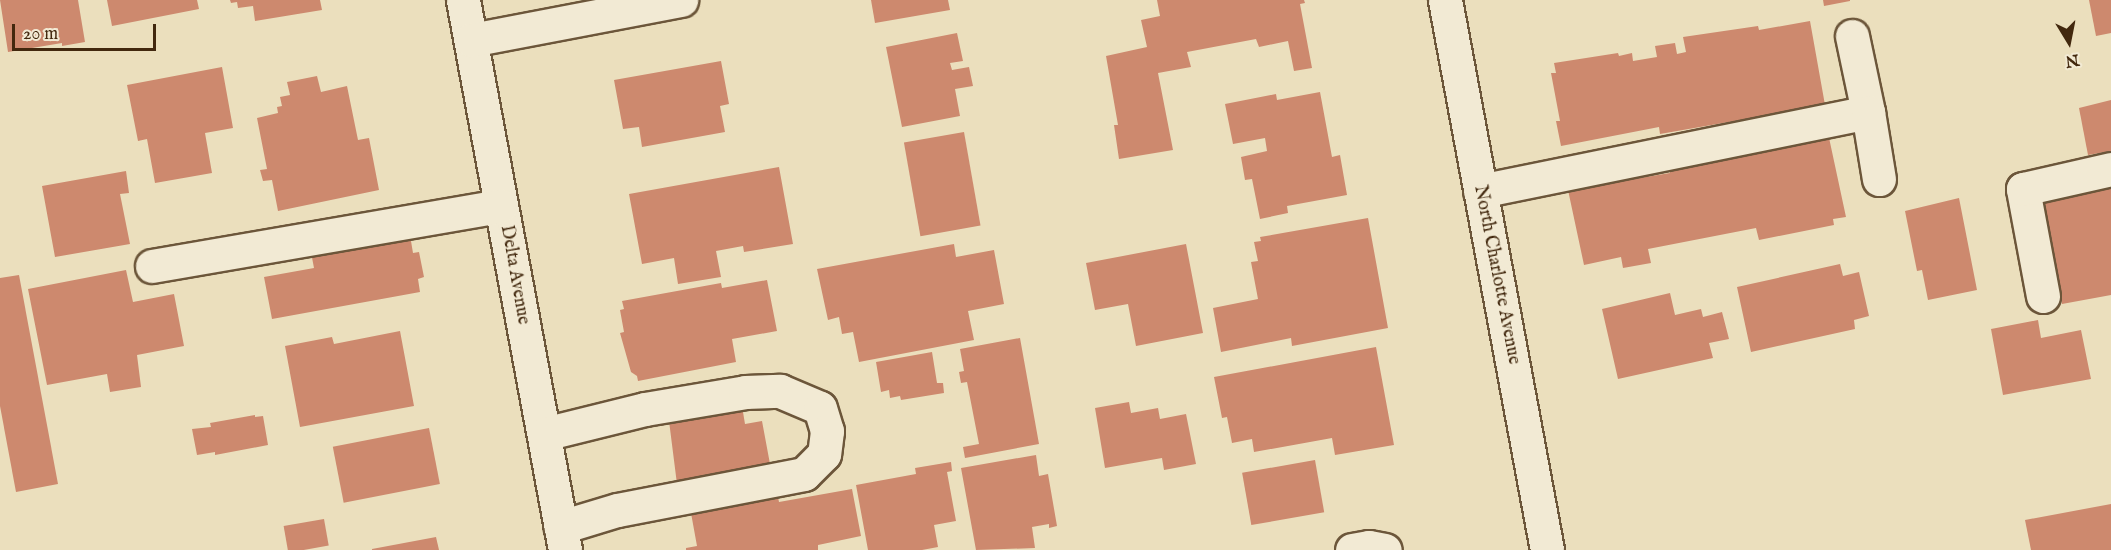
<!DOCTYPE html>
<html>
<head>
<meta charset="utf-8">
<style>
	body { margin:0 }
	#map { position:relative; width:2111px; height:550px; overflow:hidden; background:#ebdfbd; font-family:"IM FELL English",serif }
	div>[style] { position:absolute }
	.building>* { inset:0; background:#cd896e; transform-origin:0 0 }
	.roads { filter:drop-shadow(2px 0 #6c563a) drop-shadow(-2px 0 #6c563a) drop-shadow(0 2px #6c563a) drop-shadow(0 -2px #6c563a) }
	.minor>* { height:33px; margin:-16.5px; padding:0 16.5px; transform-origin:16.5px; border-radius:16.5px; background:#f2ead4 }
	span { translate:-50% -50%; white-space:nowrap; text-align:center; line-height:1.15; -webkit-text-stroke:5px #f2ead4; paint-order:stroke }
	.street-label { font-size:18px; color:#42280e }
	.north { position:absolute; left:2039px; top:12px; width:60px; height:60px; -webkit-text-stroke:4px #f2ead4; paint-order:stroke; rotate:170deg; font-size:16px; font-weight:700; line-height:24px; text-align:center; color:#42280e }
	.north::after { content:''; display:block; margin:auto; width:21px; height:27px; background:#42280e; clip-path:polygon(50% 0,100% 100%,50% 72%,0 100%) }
	.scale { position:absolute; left:12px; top:24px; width:144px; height:27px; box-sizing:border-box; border:3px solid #42280e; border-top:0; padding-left:8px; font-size:18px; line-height:21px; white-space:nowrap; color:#42280e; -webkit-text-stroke:4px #f2ead4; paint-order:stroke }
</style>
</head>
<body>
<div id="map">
	<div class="building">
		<div style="clip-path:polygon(0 0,78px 0,85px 42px,62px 46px,62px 43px,8px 52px)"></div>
		<div style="clip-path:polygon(107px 0,197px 0,199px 9px,112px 26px)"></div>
		<div style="clip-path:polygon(230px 0,320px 0,322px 10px,255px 21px,253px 6px,238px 8px,237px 2px,231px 3px)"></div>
		<div style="clip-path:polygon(871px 0,948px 0,950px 10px,875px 23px)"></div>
		<div style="clip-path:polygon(1157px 0,1304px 0,1305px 3px,1300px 4px,1312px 68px,1294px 71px,1288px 41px,1259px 47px,1256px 39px,1187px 52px,1191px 67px,1158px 73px,1173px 150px,1119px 159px,1114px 125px,1118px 125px,1106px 56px,1147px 47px,1141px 20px,1160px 16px)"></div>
		<div style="clip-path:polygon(1823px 0,1850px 0,1850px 1px,1824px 6px)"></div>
		<div style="clip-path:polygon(2089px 0,2111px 0,2111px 33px,2096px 36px)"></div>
		<div style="clip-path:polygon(1810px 21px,1825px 105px,1660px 134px,1659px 127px,1561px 146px,1556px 121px,1560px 121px,1551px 73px,1556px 73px,1554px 63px,1618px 53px,1619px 56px,1632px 53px,1633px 61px,1657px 57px,1655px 46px,1675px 43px,1677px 54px,1686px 52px,1683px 37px,1758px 26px,1759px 30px)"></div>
		<div style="clip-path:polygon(957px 33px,963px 61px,950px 63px,952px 70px,969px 67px,973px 86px,955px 89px,960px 116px,902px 127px,886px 47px)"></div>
		<div style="clip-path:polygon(721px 61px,729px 104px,720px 106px,725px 132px,642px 147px,639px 127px,623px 129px,614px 80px)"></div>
		<div style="clip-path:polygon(222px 67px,233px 128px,205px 133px,212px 173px,155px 183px,147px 139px,138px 141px,127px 85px)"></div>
		<div style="clip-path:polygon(317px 76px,321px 92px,347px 86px,358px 140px,369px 138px,379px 190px,278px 211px,272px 180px,263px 181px,260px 170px,267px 169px,257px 118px,278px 113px,277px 107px,282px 106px,280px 97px,290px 95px,287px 82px)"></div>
		<div style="clip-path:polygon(1320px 92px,1332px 157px,1340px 155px,1347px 195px,1287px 206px,1288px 213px,1260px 219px,1252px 179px,1245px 180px,1241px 157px,1267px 151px,1265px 138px,1233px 144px,1225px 104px,1276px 94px,1277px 100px)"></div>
		<div style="clip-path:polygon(2111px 100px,2111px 151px,2088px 155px,2079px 108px)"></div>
		<div style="left:964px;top:132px;width:95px;height:61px;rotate:80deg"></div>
		<div style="clip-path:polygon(1828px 133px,1846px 217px,1833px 219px,1834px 225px,1759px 240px,1756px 228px,1648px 249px,1651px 263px,1623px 268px,1621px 257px,1584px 265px,1568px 190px,1670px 173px,1669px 167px)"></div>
		<div style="clip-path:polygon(779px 167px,793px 244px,744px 252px,743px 246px,716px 251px,721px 277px,678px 284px,674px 258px,642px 264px,629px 194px)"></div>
		<div style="clip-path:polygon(126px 171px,129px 193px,120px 194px,130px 244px,55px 257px,42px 186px)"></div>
		<div style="clip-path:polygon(2111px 177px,2111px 295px,2062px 304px,2041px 190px)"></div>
		<div style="clip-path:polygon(1959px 198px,1977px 290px,1928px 300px,1922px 270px,1917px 271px,1905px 211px)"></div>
		<div style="clip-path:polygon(1368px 218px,1388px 328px,1292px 346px,1291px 338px,1221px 352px,1213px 308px,1258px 299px,1251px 262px,1258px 261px,1254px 242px,1261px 241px,1260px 237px)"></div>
		<div style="clip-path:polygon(409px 229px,413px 253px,419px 252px,424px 277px,418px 279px,420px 292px,272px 319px,264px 277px,314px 268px,310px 247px)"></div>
		<div style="clip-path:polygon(954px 244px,956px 257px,994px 250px,1004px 304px,968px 311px,974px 340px,859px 362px,853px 332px,842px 334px,839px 317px,828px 320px,817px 269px)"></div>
		<div style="clip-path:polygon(1186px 244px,1203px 333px,1136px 346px,1128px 304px,1095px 310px,1086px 263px)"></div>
		<div style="clip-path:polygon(1840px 264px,1843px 276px,1859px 272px,1869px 316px,1854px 320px,1855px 329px,1751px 352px,1737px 287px)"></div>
		<div style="clip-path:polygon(126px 270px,133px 302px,174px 294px,184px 346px,137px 355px,141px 387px,110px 392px,107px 374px,47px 385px,28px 289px)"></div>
		<div style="clip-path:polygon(19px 275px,58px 484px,16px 492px,0 406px,0 278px)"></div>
		<div style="clip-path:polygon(767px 280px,777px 331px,732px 339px,736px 362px,638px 381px,637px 376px,631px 372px,620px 333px,624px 332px,620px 310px,624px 309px,622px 301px,721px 283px,722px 288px)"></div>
		<div style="clip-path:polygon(1670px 293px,1675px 315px,1701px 309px,1703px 317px,1722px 312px,1729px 339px,1709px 343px,1713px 358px,1618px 379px,1602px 309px)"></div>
		<div style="clip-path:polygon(2038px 320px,2041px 338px,2081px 330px,2091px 379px,2003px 395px,1991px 329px)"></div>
		<div style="clip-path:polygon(400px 331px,414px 406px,300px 427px,285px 346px,332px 337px,334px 344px)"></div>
		<div style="clip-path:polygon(1020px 338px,1039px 444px,965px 458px,963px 447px,979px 444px,967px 382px,961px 383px,959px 372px,964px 371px,960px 349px)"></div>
		<div style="clip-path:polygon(1376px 347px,1394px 445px,1335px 455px,1332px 438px,1254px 452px,1252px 439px,1232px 443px,1227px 417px,1222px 418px,1214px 377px)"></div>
		<div style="clip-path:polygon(932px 352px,937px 383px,943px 383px,944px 393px,901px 400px,900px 396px,890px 398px,889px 390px,881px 392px,876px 362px)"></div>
		<div style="clip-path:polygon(741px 400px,745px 424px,762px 421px,770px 464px,678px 492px,668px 413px)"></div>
		<div style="clip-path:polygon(1129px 402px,1131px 413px,1158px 408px,1160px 419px,1186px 414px,1196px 464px,1164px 470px,1162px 458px,1105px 468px,1095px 408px)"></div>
		<div style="clip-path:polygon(255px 415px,255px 417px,263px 416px,268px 445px,215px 455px,215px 452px,197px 455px,192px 429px,211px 427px,210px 423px)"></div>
		<div style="left:429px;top:428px;width:57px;height:98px;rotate:79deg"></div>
		<div style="clip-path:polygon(1036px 455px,1039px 476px,1048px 474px,1057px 526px,1049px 528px,1049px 524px,1032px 527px,1035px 548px,976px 550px,961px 468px)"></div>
		<div style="left:1315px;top:460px;width:53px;height:74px;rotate:80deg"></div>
		<div style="clip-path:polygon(951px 462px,952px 471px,947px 472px,956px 521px,934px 525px,938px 547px,922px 550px,868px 550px,856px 485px,916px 474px,915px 468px)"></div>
		<div style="clip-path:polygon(852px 489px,861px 536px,818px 545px,818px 550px,686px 550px,686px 548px,697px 546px,691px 513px,778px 497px,779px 502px)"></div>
		<div style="clip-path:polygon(2111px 504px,2111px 550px,2031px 550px,2025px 520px)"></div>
		<div style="left:324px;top:519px;width:27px;height:41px;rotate:80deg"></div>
		<div style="clip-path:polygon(436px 537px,439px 550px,372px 550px,372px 549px)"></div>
	</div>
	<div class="roads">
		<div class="minor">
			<div style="left:463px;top:0;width:559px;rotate:79.49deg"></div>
			<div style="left:1445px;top:0;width:559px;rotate:79.49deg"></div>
			<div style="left:1852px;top:36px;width:78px;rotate:78.1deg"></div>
			<div style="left:471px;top:40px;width:214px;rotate:-10.8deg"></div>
			<div style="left:1480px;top:191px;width:396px;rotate:-11.5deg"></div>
			<div style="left:1868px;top:112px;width:68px;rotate:80.7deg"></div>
			<div style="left:152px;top:266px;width:354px;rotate:-9.8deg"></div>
			<div style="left:2043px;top:296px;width:109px;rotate:-100.6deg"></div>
			<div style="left:2023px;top:189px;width:90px;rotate:-12.8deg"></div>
			<div style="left:544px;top:434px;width:104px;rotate:-13.9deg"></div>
			<div style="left:645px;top:409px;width:101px;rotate:-9.6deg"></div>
			<div style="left:745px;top:392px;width:35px;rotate:-2deg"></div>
			<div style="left:780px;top:391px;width:43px;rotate:23deg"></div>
			<div style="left:820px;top:408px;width:24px;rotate:73deg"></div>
			<div style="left:827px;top:431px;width:23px;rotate:97deg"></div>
			<div style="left:824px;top:454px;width:28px;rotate:135deg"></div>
			<div style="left:804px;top:474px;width:190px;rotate:169.1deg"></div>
			<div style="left:617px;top:510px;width:59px;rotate:163.1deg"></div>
			<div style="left:1352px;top:550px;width:17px;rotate:-10deg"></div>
			<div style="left:1369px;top:547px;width:16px;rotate:11deg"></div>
		</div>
	</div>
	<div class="street-label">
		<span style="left:514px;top:275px;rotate:80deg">Delta Avenue</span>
		<span style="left:1496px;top:275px;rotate:79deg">North Charlotte Avenue</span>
	</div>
	<div class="north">N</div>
	<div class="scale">20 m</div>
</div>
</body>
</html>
